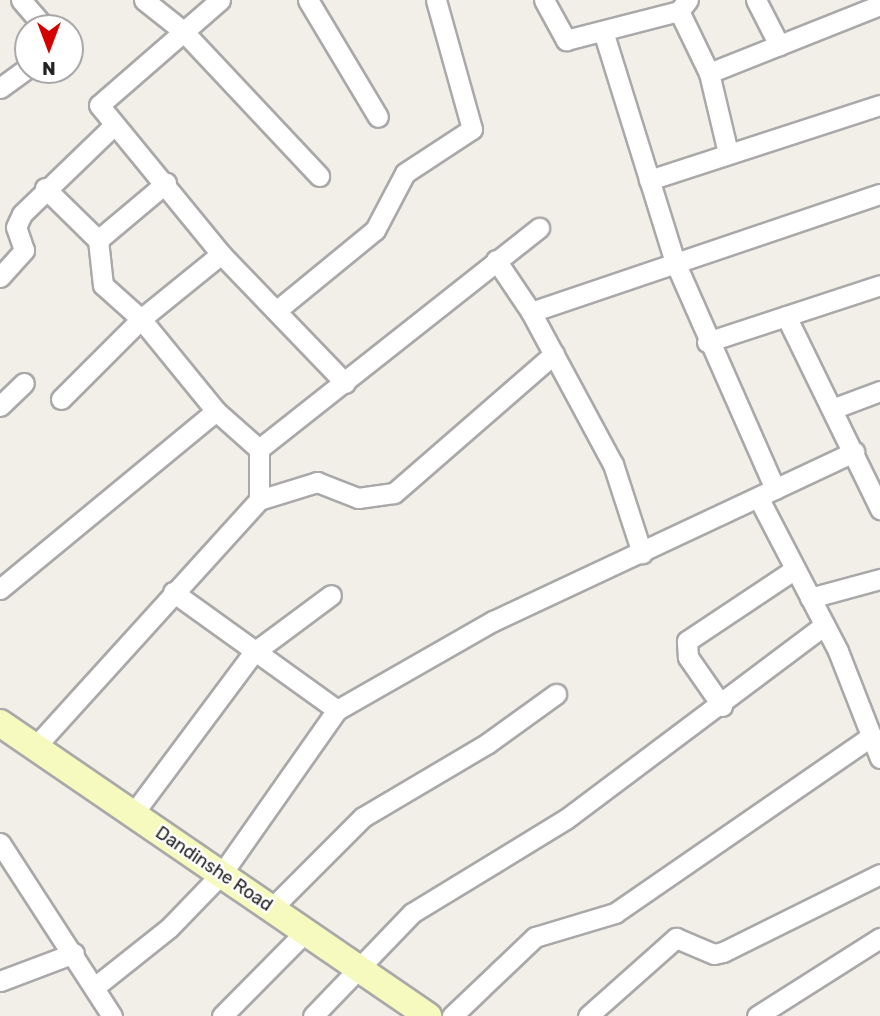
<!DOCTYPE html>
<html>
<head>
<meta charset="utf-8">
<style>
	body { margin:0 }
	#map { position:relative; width:880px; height:1016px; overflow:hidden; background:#f2efe9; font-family:Rubik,sans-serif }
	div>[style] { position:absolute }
	.roads { filter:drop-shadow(2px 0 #a9a9a9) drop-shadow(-2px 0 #a9a9a9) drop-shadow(0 2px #a9a9a9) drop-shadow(0 -2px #a9a9a9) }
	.street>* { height:19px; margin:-9.5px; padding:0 9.5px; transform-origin:9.5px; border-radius:9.5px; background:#fff }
	.secondary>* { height:26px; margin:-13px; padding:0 13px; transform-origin:13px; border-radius:13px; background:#f7fabf }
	span { translate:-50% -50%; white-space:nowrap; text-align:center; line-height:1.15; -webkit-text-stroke:5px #fff; paint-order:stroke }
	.street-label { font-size:18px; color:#222 }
	.north { position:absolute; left:14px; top:14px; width:70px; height:70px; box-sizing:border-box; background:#fff; border:2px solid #a7a7a7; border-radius:50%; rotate:180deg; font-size:19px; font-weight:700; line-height:28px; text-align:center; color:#222 }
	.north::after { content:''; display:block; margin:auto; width:24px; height:32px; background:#d40000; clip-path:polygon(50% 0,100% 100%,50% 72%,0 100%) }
</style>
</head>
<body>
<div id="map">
	<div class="roads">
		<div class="street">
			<div style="left:21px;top:0;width:37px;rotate:49deg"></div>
			<div style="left:144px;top:0;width:50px;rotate:38.5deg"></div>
			<div style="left:183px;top:31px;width:199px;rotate:46.8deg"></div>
			<div style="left:220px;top:0;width:160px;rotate:139deg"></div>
			<div style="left:99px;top:105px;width:193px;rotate:50.7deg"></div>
			<div style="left:221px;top:254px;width:179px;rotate:46.1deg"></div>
			<div style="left:308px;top:0;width:136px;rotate:59.1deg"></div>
			<div style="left:544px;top:0;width:46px;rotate:61.2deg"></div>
			<div style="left:566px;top:40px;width:117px;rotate:-14.4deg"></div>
			<div style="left:679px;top:11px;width:14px;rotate:-51deg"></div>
			<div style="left:756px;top:0;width:51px;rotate:62.9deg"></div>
			<div style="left:679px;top:11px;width:69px;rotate:64.2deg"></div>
			<div style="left:709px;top:73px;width:184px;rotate:-21.7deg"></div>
			<div style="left:603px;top:31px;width:242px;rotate:72.7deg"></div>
			<div style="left:675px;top:262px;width:248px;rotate:66.2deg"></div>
			<div style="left:709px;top:73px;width:82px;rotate:76.6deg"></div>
			<div style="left:0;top:88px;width:34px;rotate:-36deg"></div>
			<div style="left:649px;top:180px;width:243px;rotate:-18deg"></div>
			<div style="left:45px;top:188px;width:74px;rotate:44.5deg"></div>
			<div style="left:98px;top:240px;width:45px;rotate:83.7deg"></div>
			<div style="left:103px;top:285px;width:51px;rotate:41.8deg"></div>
			<div style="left:141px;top:319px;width:119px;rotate:50.8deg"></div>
			<div style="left:98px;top:240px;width:89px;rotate:-40deg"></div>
			<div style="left:496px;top:260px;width:63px;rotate:56.1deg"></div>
			<div style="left:531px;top:312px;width:368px;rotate:-18.7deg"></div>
			<div style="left:0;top:277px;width:36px;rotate:-48deg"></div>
			<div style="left:24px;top:250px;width:24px;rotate:-109deg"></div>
			<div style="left:16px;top:227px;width:14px;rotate:-65deg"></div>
			<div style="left:22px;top:214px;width:127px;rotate:-44deg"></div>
			<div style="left:276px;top:311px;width:128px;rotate:-39.3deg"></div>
			<div style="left:375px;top:230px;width:64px;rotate:-62.2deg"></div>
			<div style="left:405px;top:173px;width:80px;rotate:-33.3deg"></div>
			<div style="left:472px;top:129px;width:134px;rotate:-105.6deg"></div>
			<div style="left:531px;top:312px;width:173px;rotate:61.7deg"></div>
			<div style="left:613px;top:464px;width:94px;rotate:72deg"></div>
			<div style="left:786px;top:316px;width:215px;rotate:64deg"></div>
			<div style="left:707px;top:342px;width:182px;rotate:-18.2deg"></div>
			<div style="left:61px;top:399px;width:113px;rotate:-45deg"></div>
			<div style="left:141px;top:319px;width:103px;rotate:-39.1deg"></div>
			<div style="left:0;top:406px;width:33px;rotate:-44deg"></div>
			<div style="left:832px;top:409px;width:51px;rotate:-20.6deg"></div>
			<div style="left:759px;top:499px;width:171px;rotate:62.5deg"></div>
			<div style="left:838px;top:651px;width:115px;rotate:68.6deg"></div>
			<div style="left:259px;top:500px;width:61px;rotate:-17.2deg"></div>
			<div style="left:317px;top:482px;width:44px;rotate:21.3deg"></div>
			<div style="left:358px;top:498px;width:36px;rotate:-8deg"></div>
			<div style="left:394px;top:493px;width:212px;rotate:-41deg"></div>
			<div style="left:0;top:589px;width:280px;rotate:-39.5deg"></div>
			<div style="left:216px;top:411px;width:57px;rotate:41.5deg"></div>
			<div style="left:259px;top:449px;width:357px;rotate:-38.3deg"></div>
			<div style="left:173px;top:592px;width:202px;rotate:35.7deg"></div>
			<div style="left:810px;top:598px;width:73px;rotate:-15.2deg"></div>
			<div style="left:722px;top:706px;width:60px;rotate:-124.8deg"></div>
			<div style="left:688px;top:657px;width:16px;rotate:-94deg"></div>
			<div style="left:687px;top:641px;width:130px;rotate:-33.7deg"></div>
			<div style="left:35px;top:747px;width:333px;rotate:-47.8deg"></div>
			<div style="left:259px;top:500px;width:51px;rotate:-90deg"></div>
			<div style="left:133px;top:814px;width:201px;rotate:-53.3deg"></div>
			<div style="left:253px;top:653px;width:97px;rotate:-36.6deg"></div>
			<div style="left:0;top:843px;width:206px;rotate:57.1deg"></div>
			<div style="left:271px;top:909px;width:130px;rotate:-45deg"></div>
			<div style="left:363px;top:817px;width:145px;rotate:-30.6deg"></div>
			<div style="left:488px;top:743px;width:84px;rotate:-35.8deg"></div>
			<div style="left:0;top:981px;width:79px;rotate:-20.7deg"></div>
			<div style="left:96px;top:986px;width:93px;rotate:-38.5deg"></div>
			<div style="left:169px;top:928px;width:78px;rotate:-46deg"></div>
			<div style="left:223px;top:872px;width:198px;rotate:-54.9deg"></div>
			<div style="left:337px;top:710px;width:180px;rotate:-29.7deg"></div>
			<div style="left:493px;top:621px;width:399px;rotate:-25.1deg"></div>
			<div style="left:222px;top:1016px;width:120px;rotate:-45.3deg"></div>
			<div style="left:313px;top:1016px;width:143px;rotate:-46.1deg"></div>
			<div style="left:412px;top:913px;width:180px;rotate:-31.4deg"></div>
			<div style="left:566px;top:819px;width:323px;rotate:-36.9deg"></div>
			<div style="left:452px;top:1016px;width:115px;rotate:-43.6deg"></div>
			<div style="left:535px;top:937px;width:84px;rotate:-16.7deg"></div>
			<div style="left:615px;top:913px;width:312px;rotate:-34.6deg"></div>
			<div style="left:588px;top:1016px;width:118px;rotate:-41.6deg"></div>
			<div style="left:676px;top:938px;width:41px;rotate:22.8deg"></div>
			<div style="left:714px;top:954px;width:9px;rotate:-13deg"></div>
			<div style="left:723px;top:952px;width:175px;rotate:-26.4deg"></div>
			<div style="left:757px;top:1016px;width:146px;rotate:-32.4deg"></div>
		</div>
		<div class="secondary">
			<div style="left:0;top:723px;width:519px;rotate:34.39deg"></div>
		</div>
	</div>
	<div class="street-label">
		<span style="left:214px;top:869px;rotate:34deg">Dandinshe Road</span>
	</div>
	<div class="north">N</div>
</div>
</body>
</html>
